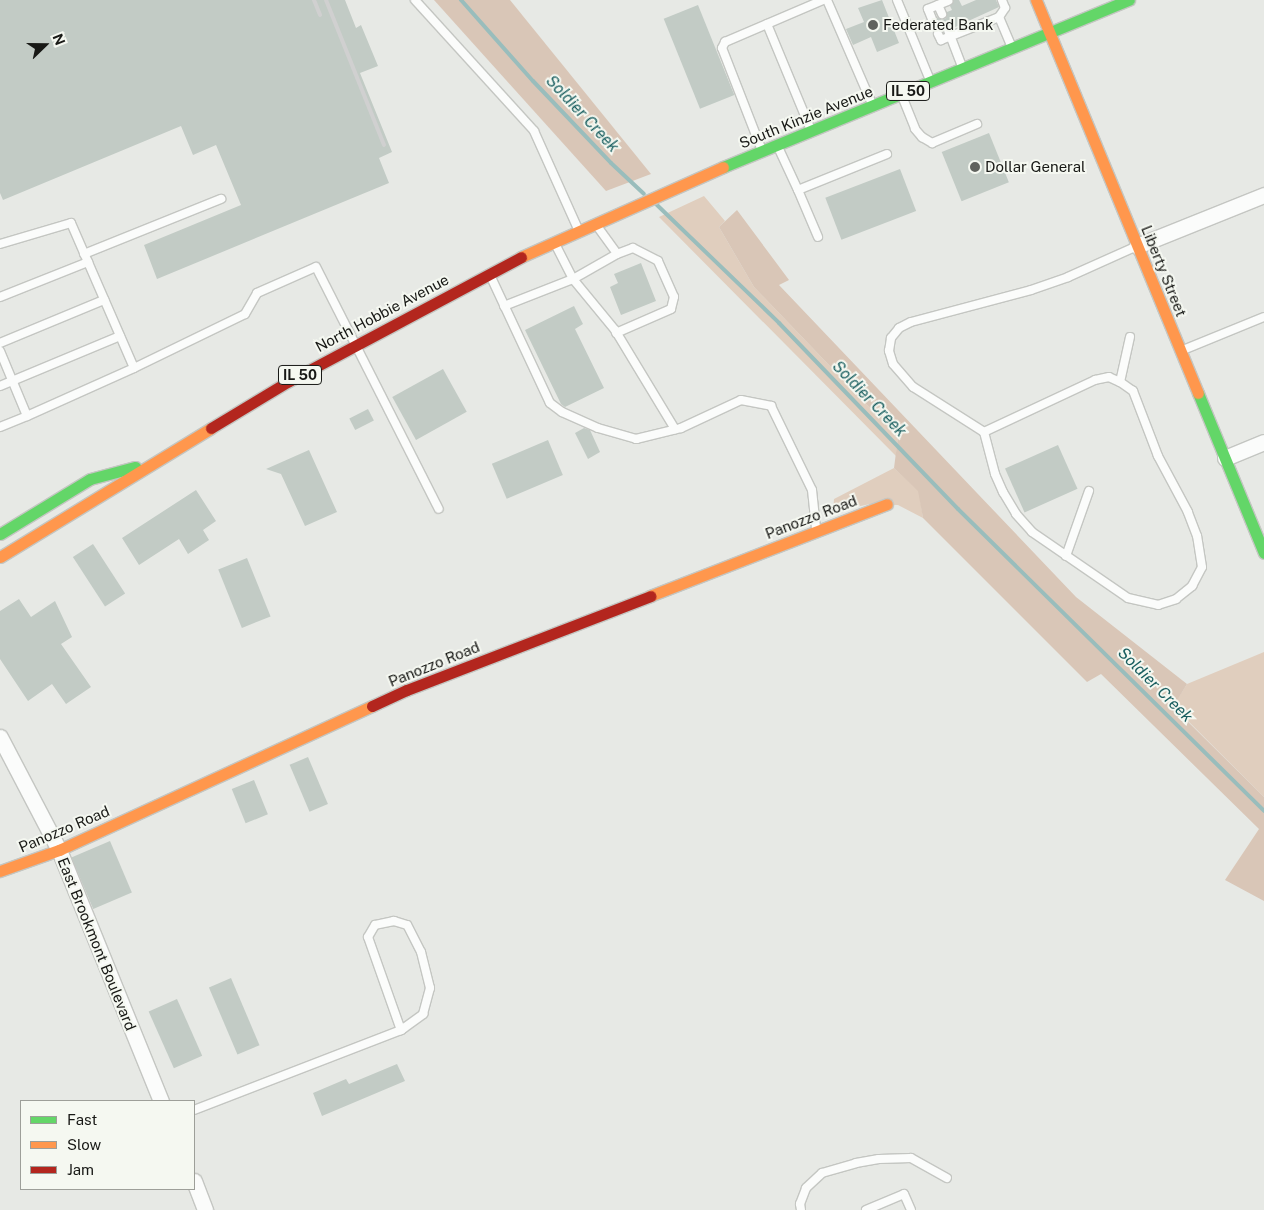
<!DOCTYPE html>
<html>
<head>
<meta charset="utf-8">
<style>
	body { margin:0 }
	#map { position:relative; width:1264px; height:1210px; overflow:hidden; background:#e7e9e5; font-family:"Public Sans",sans-serif }
	div>[style] { position:absolute }
	.green>* { inset:0; background:#e0cebe }
	.forest>* { inset:0; background:#d9c6b7 }
	.stream>* { height:4px; margin:-2px; padding:0 2px; transform-origin:2px; border-radius:2px; background:#99bdbc }
	.building>* { inset:0; background:#c2cbc5; transform-origin:0 0 }
	.roads { filter:drop-shadow(1px 0 #c4c6c2) drop-shadow(-1px 0 #c4c6c2) drop-shadow(0 1px #c4c6c2) drop-shadow(0 -1px #c4c6c2) }
	.lane>* { height:8px; margin:-4px; padding:0 4px; transform-origin:4px; border-radius:4px; background:#fbfcfb }
	.street>* { height:15px; margin:-7.5px; padding:0 7.5px; transform-origin:7.5px; border-radius:7.5px; background:#fbfcfb }
	.fast>* { height:11px; margin:-5.5px; padding:0 5.5px; transform-origin:5.5px; border-radius:5.5px; background:#63d668 }
	.slow>* { height:11px; margin:-5.5px; padding:0 5.5px; transform-origin:5.5px; border-radius:5.5px; background:#ff974d }
	.jam>* { height:11px; margin:-5.5px; padding:0 5.5px; transform-origin:5.5px; border-radius:5.5px; background:#b3261e }
	.rail>* { height:4px; margin:-2px; padding:0 2px; transform-origin:2px; border-radius:2px; background:#d0d0d0 }
	.dots>* { width:14px; height:14px; translate:-50% -50%; box-sizing:border-box; border:2px solid #f5f8f1; border-radius:50% }
	span { translate:-50% -50%; white-space:nowrap; text-align:center; line-height:1.15; -webkit-text-stroke:4px #f5f8f1; paint-order:stroke }
	.shield-label span { padding:1px 4px; background:#f5f8f1; border:1px solid; border-radius:4px; -webkit-text-stroke-width:0 }
	.shield-label { font-size:14px; color:#181916; font-weight:700 }
	.poi-label { font-size:15px; color:#181916 }
	.left { translate:0 -50%; text-align:left }
	.street-label { font-size:15px; color:#181916 }
	.water-label { font-size:16px; color:#1a5f60; font-style:italic }
	.legend { position:absolute; left:20px; top:1100px; width:175px; height:90px; box-sizing:border-box; background:#f5f8f1; border:1px solid #9d9f99; margin:0; padding:6px 9px; list-style:none; font-size:15px; color:#181916 }
	.legend li { display:flex; align-items:center; gap:10px; height:25px }
	.legend b { width:25px; border:1px solid #9d9f99 }
	.north { position:absolute; left:20px; top:20px; width:50px; height:50px; -webkit-text-stroke:4px #f5f8f1; paint-order:stroke; rotate:68deg; font-size:14px; font-weight:700; line-height:20px; text-align:center; color:#181916 }
	.north::after { content:''; display:block; margin:auto; width:18px; height:22px; background:#181916; clip-path:polygon(50% 0,100% 100%,50% 72%,0 100%) }
</style>
</head>
<body>
<div id="map">
	<div class="green">
		<div style="clip-path:polygon(704px 196px,725px 221px,719px 227px,754px 287px,898px 437px,896px 456px,659px 217px)"></div>
		<div style="clip-path:polygon(894px 468px,919px 491px,923px 518px,898px 505px,870px 504px,833px 512px,834px 499px)"></div>
		<div style="clip-path:polygon(1264px 652px,1264px 797px,1173px 706px,1187px 684px)"></div>
	</div>
	<div class="forest">
		<div style="clip-path:polygon(434px 0,510px 0,651px 174px,606px 191px)"></div>
		<div style="clip-path:polygon(737px 210px,789px 280px,779px 285px,1076px 597px,1187px 684px,1173px 707px,1264px 797px,1264px 901px,1225px 880px,1259px 829px,1101px 674px,1087px 682px,923px 518px,918px 491px,894px 468px,898px 437px,754px 287px,719px 227px)"></div>
	</div>
	<div class="stream">
		<div style="left:461px;top:0;width:108px;rotate:48.4deg"></div>
		<div style="left:533px;top:81px;width:113px;rotate:46.4deg"></div>
		<div style="left:611px;top:163px;width:45px;rotate:43.2deg"></div>
		<div style="left:657px;top:205px;width:170px;rotate:44deg"></div>
		<div style="left:779px;top:323px;width:258px;rotate:46.1deg"></div>
		<div style="left:958px;top:509px;width:430px;rotate:44.6deg"></div>
	</div>
	<div class="building">
		<div style="clip-path:polygon(0 0,345px 0,356px 28px,361px 25px,378px 66px,360px 73px,392px 152px,379px 158px,389px 183px,157px 279px,144px 245px,241px 205px,216px 145px,193px 155px,181px 126px,3px 200px,0 193px)"></div>
		<div style="clip-path:polygon(882px 0,899px 43px,877px 52px,871px 37px,853px 45px,846px 29px,864px 22px,858px 8px)"></div>
		<div style="clip-path:polygon(953px 0,959px 0,962px 6px,976px 0,996px 0,999px 7px,953px 28px,948px 24px,944px 26px,943px 31px,935px 29px,933px 24px,937px 22px,937px 17px,942px 20px,946px 18px,947px 12px,952px 10px,950px 6px)"></div>
		<div style="left:698px;top:5px;width:97px;height:37px;rotate:68deg"></div>
		<div style="left:989px;top:133px;width:53px;height:51px;rotate:68deg"></div>
		<div style="left:900px;top:169px;width:45px;height:80px;rotate:69deg"></div>
		<div style="clip-path:polygon(641px 263px,656px 301px,621px 315px,610px 287px,618px 283px,614px 274px)"></div>
		<div style="clip-path:polygon(574px 306px,583px 324px,575px 329px,604px 388px,565px 407px,561px 404px,525px 330px)"></div>
		<div style="left:443px;top:369px;width:49px;height:58px;rotate:61deg"></div>
		<div style="left:368px;top:409px;width:13px;height:21px;rotate:63deg"></div>
		<div style="clip-path:polygon(584px 428px,590px 430px,600px 452px,588px 459px,575px 433px)"></div>
		<div style="left:548px;top:440px;width:38px;height:61px;rotate:67deg"></div>
		<div style="left:1058px;top:445px;width:48px;height:58px;rotate:66deg"></div>
		<div style="clip-path:polygon(309px 450px,337px 512px,305px 526px,281px 474px,266px 469px)"></div>
		<div style="clip-path:polygon(196px 490px,216px 521px,203px 530px,209px 540px,188px 554px,179px 539px,139px 565px,122px 538px)"></div>
		<div style="left:93px;top:544px;width:59px;height:24px;rotate:57deg"></div>
		<div style="left:247px;top:558px;width:63px;height:31px;rotate:68deg"></div>
		<div style="clip-path:polygon(19px 599px,31px 617px,55px 601px,72px 637px,61px 644px,91px 687px,66px 704px,52px 684px,28px 701px,0 659px,0 611px)"></div>
		<div style="left:308px;top:757px;width:51px;height:20px;rotate:67deg"></div>
		<div style="left:254px;top:780px;width:37px;height:24px;rotate:68deg"></div>
		<div style="left:110px;top:841px;width:56px;height:42px;rotate:67deg"></div>
		<div style="left:231px;top:978px;width:73px;height:24px;rotate:67deg"></div>
		<div style="left:177px;top:999px;width:62px;height:31px;rotate:66deg"></div>
		<div style="clip-path:polygon(397px 1064px,405px 1081px,322px 1116px,313px 1093px,346px 1079px,349px 1084px)"></div>
	</div>
	<div class="roads">
		<div class="lane">
			<div style="left:415px;top:0;width:177px;rotate:47.7deg"></div>
			<div style="left:534px;top:131px;width:107px;rotate:65.8deg"></div>
			<div style="left:827px;top:0;width:113px;rotate:66.6deg"></div>
			<div style="left:897px;top:0;width:87px;rotate:67.6deg"></div>
			<div style="left:938px;top:5px;width:10px;rotate:66deg"></div>
			<div style="left:999px;top:17px;width:30px;rotate:67deg"></div>
			<div style="left:932px;top:19px;width:11px;rotate:-112deg"></div>
			<div style="left:928px;top:9px;width:22px;rotate:-22deg"></div>
			<div style="left:767px;top:24px;width:113px;rotate:67.5deg"></div>
			<div style="left:948px;top:30px;width:39px;rotate:69deg"></div>
			<div style="left:938px;top:34px;width:7px;rotate:63deg"></div>
			<div style="left:941px;top:40px;width:62px;rotate:-21.6deg"></div>
			<div style="left:999px;top:17px;width:11px;rotate:-56deg"></div>
			<div style="left:1005px;top:8px;width:9px;rotate:-111deg"></div>
			<div style="left:902px;top:96px;width:35px;rotate:68deg"></div>
			<div style="left:915px;top:129px;width:11px;rotate:49deg"></div>
			<div style="left:922px;top:137px;width:12px;rotate:31deg"></div>
			<div style="left:932px;top:143px;width:49px;rotate:-22.9deg"></div>
			<div style="left:778px;top:147px;width:47px;rotate:65.1deg"></div>
			<div style="left:798px;top:190px;width:96px;rotate:-22deg"></div>
			<div style="left:761px;top:148px;width:107px;rotate:-111.3deg"></div>
			<div style="left:722px;top:48px;width:7px;rotate:-63deg"></div>
			<div style="left:725px;top:42px;width:107px;rotate:-23.2deg"></div>
			<div style="left:798px;top:190px;width:51px;rotate:66.9deg"></div>
			<div style="left:597px;top:226px;width:34px;rotate:54deg"></div>
			<div style="left:617px;top:254px;width:17px;rotate:-21deg"></div>
			<div style="left:633px;top:248px;width:28px;rotate:27deg"></div>
			<div style="left:658px;top:261px;width:39px;rotate:66deg"></div>
			<div style="left:674px;top:297px;width:12px;rotate:104deg"></div>
			<div style="left:671px;top:309px;width:60px;rotate:156.4deg"></div>
			<div style="left:0;top:244px;width:74px;rotate:-16.5deg"></div>
			<div style="left:71px;top:223px;width:158px;rotate:66.5deg"></div>
			<div style="left:134px;top:368px;width:123px;rotate:-25.9deg"></div>
			<div style="left:245px;top:314px;width:24px;rotate:-60deg"></div>
			<div style="left:257px;top:293px;width:64px;rotate:-23.8deg"></div>
			<div style="left:316px;top:267px;width:271px;rotate:63.1deg"></div>
			<div style="left:84px;top:254px;width:148px;rotate:-21.9deg"></div>
			<div style="left:617px;top:254px;width:51px;rotate:150.4deg"></div>
			<div style="left:573px;top:279px;width:66px;rotate:50.5deg"></div>
			<div style="left:615px;top:330px;width:116px;rotate:58.8deg"></div>
			<div style="left:490px;top:275px;width:141px;rotate:64.9deg"></div>
			<div style="left:550px;top:403px;width:15px;rotate:37deg"></div>
			<div style="left:562px;top:412px;width:39px;rotate:24deg"></div>
			<div style="left:598px;top:428px;width:40px;rotate:16deg"></div>
			<div style="left:636px;top:439px;width:46px;rotate:-13.7deg"></div>
			<div style="left:681px;top:428px;width:66px;rotate:-25deg"></div>
			<div style="left:741px;top:400px;width:31px;rotate:11deg"></div>
			<div style="left:771px;top:406px;width:93px;rotate:64deg"></div>
			<div style="left:812px;top:490px;width:39px;rotate:84deg"></div>
			<div style="left:0;top:297px;width:95px;rotate:-21.7deg"></div>
			<div style="left:504px;top:306px;width:74px;rotate:-21.4deg"></div>
			<div style="left:573px;top:279px;width:39px;rotate:-117deg"></div>
			<div style="left:1130px;top:337px;width:46px;rotate:102.5deg"></div>
			<div style="left:1120px;top:382px;width:12px;rotate:-156deg"></div>
			<div style="left:1109px;top:377px;width:14px;rotate:168deg"></div>
			<div style="left:1095px;top:380px;width:123px;rotate:154.9deg"></div>
			<div style="left:984px;top:432px;width:84px;rotate:-147.6deg"></div>
			<div style="left:913px;top:387px;width:30px;rotate:-131deg"></div>
			<div style="left:893px;top:364px;width:14px;rotate:-107deg"></div>
			<div style="left:889px;top:351px;width:13px;rotate:-81deg"></div>
			<div style="left:891px;top:338px;width:13px;rotate:-51deg"></div>
			<div style="left:899px;top:328px;width:13px;rotate:-27deg"></div>
			<div style="left:911px;top:322px;width:124px;rotate:-14.9deg"></div>
			<div style="left:1031px;top:290px;width:39px;rotate:-19deg"></div>
			<div style="left:1068px;top:277px;width:73px;rotate:-24.1deg"></div>
			<div style="left:0;top:343px;width:113px;rotate:-22.5deg"></div>
			<div style="left:1183px;top:350px;width:87px;rotate:-22.2deg"></div>
			<div style="left:0;top:351px;width:70px;rotate:67.4deg"></div>
			<div style="left:27px;top:416px;width:117px;rotate:-24.2deg"></div>
			<div style="left:0;top:386px;width:130px;rotate:-22.6deg"></div>
			<div style="left:0;top:427px;width:29px;rotate:-22deg"></div>
			<div style="left:984px;top:432px;width:43px;rotate:75.3deg"></div>
			<div style="left:995px;top:474px;width:20px;rotate:66deg"></div>
			<div style="left:1003px;top:492px;width:26px;rotate:59deg"></div>
			<div style="left:1016px;top:514px;width:24px;rotate:48deg"></div>
			<div style="left:1032px;top:532px;width:116px;rotate:34.5deg"></div>
			<div style="left:1128px;top:598px;width:31px;rotate:13deg"></div>
			<div style="left:1158px;top:605px;width:19px;rotate:-18deg"></div>
			<div style="left:1176px;top:599px;width:21px;rotate:-39deg"></div>
			<div style="left:1192px;top:586px;width:21px;rotate:-62deg"></div>
			<div style="left:1202px;top:567px;width:31px;rotate:-99deg"></div>
			<div style="left:1197px;top:536px;width:26px;rotate:-111deg"></div>
			<div style="left:1188px;top:512px;width:64px;rotate:-118.2deg"></div>
			<div style="left:1158px;top:456px;width:70px;rotate:-111deg"></div>
			<div style="left:1133px;top:391px;width:16px;rotate:-145deg"></div>
			<div style="left:1066px;top:556px;width:69px;rotate:-70.5deg"></div>
			<div style="left:194px;top:1110px;width:222px;rotate:-21.1deg"></div>
			<div style="left:401px;top:1030px;width:4px;rotate:-34deg"></div>
			<div style="left:404px;top:1028px;width:24px;rotate:-36deg"></div>
			<div style="left:423px;top:1014px;width:27px;rotate:-75deg"></div>
			<div style="left:430px;top:988px;width:37px;rotate:-104deg"></div>
			<div style="left:421px;top:952px;width:30px;rotate:-117deg"></div>
			<div style="left:407px;top:925px;width:14px;rotate:-163deg"></div>
			<div style="left:394px;top:921px;width:19px;rotate:168deg"></div>
			<div style="left:375px;top:925px;width:14px;rotate:120deg"></div>
			<div style="left:368px;top:937px;width:99px;rotate:70.5deg"></div>
			<div style="left:801px;top:1210px;width:6px;rotate:-99deg"></div>
			<div style="left:800px;top:1204px;width:17px;rotate:-69deg"></div>
			<div style="left:806px;top:1188px;width:22px;rotate:-43deg"></div>
			<div style="left:822px;top:1173px;width:35px;rotate:-16deg"></div>
			<div style="left:856px;top:1163px;width:23px;rotate:-10deg"></div>
			<div style="left:879px;top:1159px;width:32px;rotate:-2deg"></div>
			<div style="left:911px;top:1158px;width:41px;rotate:29.1deg"></div>
			<div style="left:866px;top:1210px;width:41px;rotate:-22.8deg"></div>
			<div style="left:904px;top:1194px;width:17px;rotate:66deg"></div>
		</div>
		<div class="street">
			<div style="left:1137px;top:246px;width:137px;rotate:-21.9deg"></div>
			<div style="left:1225px;top:458px;width:42px;rotate:-22.3deg"></div>
			<div style="left:0;top:737px;width:127px;rotate:62.4deg"></div>
			<div style="left:59px;top:850px;width:271px;rotate:67.9deg"></div>
			<div style="left:194px;top:1181px;width:31px;rotate:69deg"></div>
		</div>
		<div class="fast">
			<div style="left:723px;top:167px;width:439px;rotate:-22.4deg"></div>
			<div style="left:1198px;top:393px;width:173px;rotate:67.6deg"></div>
			<div style="left:0;top:534px;width:105px;rotate:-31.4deg"></div>
			<div style="left:90px;top:479px;width:47px;rotate:-14.9deg"></div>
		</div>
		<div class="slow">
			<div style="left:1036px;top:0;width:425px;rotate:67.6deg"></div>
			<div style="left:521px;top:257px;width:221px;rotate:-24deg"></div>
			<div style="left:0;top:557px;width:247px;rotate:-31.4deg"></div>
			<div style="left:650px;top:596px;width:254px;rotate:-21.2deg"></div>
			<div style="left:0;top:871px;width:63px;rotate:-19.6deg"></div>
			<div style="left:59px;top:850px;width:345px;rotate:-24.7deg"></div>
		</div>
		<div class="jam">
			<div style="left:211px;top:428px;width:91px;rotate:-31.1deg"></div>
			<div style="left:289px;top:381px;width:263px;rotate:-28.1deg"></div>
			<div style="left:372px;top:706px;width:38px;rotate:-25deg"></div>
			<div style="left:407px;top:690px;width:261px;rotate:-21.1deg"></div>
		</div>
	</div>
	<div class="rail">
		<div style="left:314px;top:0;width:16px;rotate:68deg"></div>
		<div style="left:326px;top:0;width:156px;rotate:68.2deg"></div>
	</div>
	<div class="dots">
		<div style="left:873px;top:25px;background:#60625e"></div>
		<div style="left:975px;top:167px;background:#60625e"></div>
	</div>
	<div class="shield-label">
		<span style="left:908px;top:91px">IL 50</span>
		<span style="left:300px;top:375px">IL 50</span>
	</div>
	<div class="poi-label">
		<span class="left" style="left:883px;top:25px">Federated Bank</span>
		<span class="left" style="left:985px;top:167px">Dollar General</span>
	</div>
	<div class="street-label">
		<span style="left:806px;top:117px;rotate:-22deg">South Kinzie Avenue</span>
		<span style="left:1164px;top:271px;rotate:68deg">Liberty Street</span>
		<span style="left:382px;top:313px;rotate:-28deg">North Hobbie Avenue</span>
		<span style="left:811px;top:517px;rotate:-21deg">Panozzo Road</span>
		<span style="left:434px;top:664px;rotate:-22deg">Panozzo Road</span>
		<span style="left:64px;top:829px;rotate:-23deg">Panozzo Road</span>
		<span style="left:97px;top:944px;rotate:68deg">East Brookmont Boulevard</span>
	</div>
	<div class="water-label">
		<span style="left:582px;top:114px;rotate:47deg">Soldier Creek</span>
		<span style="left:869px;top:399px;rotate:46deg">Soldier Creek</span>
		<span style="left:1155px;top:685px;rotate:45deg">Soldier Creek</span>
	</div>
	<ul class="legend">
	<li><b style="height:6px;background:#63d668"></b>Fast</li>
	<li><b style="height:6px;background:#ff974d"></b>Slow</li>
	<li><b style="height:6px;background:#b3261e"></b>Jam</li>
	</ul>
	<div class="north">N</div>
</div>
</body>
</html>
